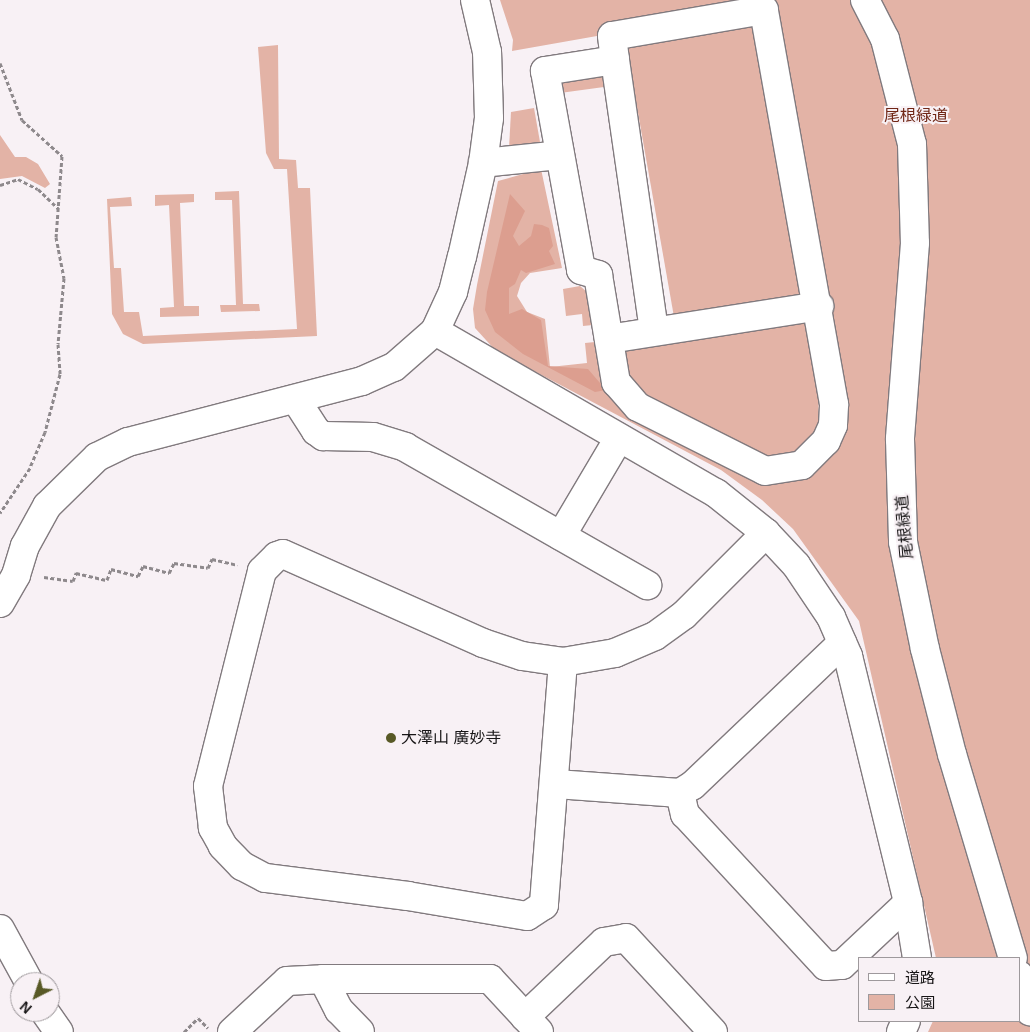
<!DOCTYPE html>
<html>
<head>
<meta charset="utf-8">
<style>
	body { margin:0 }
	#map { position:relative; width:1030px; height:1032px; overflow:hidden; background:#f8f1f5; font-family:Helvetica,"Noto Sans JP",sans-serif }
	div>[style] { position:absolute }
	.green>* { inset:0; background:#e3b3a6; transform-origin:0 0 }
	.forest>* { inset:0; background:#dc9e8f }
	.path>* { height:3px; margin-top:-1.5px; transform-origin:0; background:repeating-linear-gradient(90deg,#8e898c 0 4px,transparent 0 6.5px) }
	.roads { filter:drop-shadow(1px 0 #817a7e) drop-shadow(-1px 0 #817a7e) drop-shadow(0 1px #817a7e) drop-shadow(0 -1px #817a7e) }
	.minor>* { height:28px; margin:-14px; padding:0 14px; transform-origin:14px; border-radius:14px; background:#fff }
	.dots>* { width:14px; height:14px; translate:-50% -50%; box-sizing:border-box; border:2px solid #f8f1f5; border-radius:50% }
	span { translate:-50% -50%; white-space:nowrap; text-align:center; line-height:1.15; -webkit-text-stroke:4px #f8f1f5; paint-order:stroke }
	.park-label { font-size:16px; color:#702716 }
	.street-label { font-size:16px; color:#171516 }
	.poi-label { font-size:16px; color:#171516 }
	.left { translate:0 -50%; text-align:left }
	.legend { position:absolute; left:858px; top:957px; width:162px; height:65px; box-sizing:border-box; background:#f8f1f5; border:1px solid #9e999c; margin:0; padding:6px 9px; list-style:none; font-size:15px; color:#171516 }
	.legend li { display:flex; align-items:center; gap:10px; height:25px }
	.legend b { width:25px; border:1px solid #9e999c }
	.north { position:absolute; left:10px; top:972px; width:50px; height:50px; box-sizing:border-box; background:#f8f1f5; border:1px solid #9e999c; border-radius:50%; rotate:221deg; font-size:14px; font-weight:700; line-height:20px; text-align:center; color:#171516 }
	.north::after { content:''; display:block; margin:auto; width:18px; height:22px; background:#585926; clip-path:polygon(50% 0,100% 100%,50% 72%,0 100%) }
</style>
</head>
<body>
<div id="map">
	<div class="green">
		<div style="clip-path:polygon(500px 0,1030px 0,1030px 1032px,928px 1032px,933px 1021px,1019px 1021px,1019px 958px,936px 958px,859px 621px,793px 529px,762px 500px,721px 470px,496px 351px,475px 328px,473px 309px,477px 285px,498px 181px,541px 169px,562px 268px,530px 273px,521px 283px,517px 296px,527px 312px,545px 319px,550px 367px,587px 363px,585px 343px,595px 342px,612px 395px,783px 476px,833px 433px,767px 6px,512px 51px,513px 40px)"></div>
		<div style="left:753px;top:22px;width:279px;height:129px;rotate:80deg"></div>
		<div style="clip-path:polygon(278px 45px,279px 159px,296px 160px,298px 188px,310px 188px,317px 336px,143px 344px,123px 334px,112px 314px,107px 199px,131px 197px,132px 206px,110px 207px,114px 268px,121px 268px,124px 312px,139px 312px,143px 336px,297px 329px,287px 169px,274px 169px,266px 153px,258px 47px)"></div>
		<div style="clip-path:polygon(604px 72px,625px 219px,604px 87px,560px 93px,559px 78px)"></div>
		<div style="clip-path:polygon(534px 108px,540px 142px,509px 148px,511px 112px)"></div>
		<div style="clip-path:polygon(0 135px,15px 157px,26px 157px,38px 164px,50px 184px,45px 188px,22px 176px,0 179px)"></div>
		<div style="clip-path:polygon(239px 191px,243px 304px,259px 304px,260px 311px,221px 312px,220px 305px,236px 305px,232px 200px,215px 200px,215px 192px)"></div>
		<div style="clip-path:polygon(194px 194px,194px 202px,180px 203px,184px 306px,199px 306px,199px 316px,160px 317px,160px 308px,174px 307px,169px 205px,155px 206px,155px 195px)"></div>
		<div style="clip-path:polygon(580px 286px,587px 292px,593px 325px,583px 326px,582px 314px,566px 316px,563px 289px)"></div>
		<div style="clip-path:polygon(804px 318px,820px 349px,818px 430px,812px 446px,775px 464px,628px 395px,622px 347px)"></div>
	</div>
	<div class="forest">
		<div style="clip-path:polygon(510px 194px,525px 211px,513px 236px,519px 246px,531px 236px,534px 224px,542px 225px,549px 228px,553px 246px,549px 251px,555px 264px,526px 273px,521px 270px,515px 284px,509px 288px,509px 314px,522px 309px,541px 320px,548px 366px,588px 369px,606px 390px,595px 392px,523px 354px,495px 332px,485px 310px,487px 292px)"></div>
	</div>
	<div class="path">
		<div style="left:0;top:63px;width:61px;rotate:68.9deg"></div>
		<div style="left:22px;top:120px;width:54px;rotate:42deg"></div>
		<div style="left:62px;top:156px;width:81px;rotate:94.2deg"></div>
		<div style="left:56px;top:237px;width:42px;rotate:79deg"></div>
		<div style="left:64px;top:278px;width:66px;rotate:95.2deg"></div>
		<div style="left:58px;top:344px;width:30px;rotate:86deg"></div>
		<div style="left:60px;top:374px;width:60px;rotate:104.5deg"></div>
		<div style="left:45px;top:432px;width:39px;rotate:113deg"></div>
		<div style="left:30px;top:468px;width:54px;rotate:123.7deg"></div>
		<div style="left:0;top:185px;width:19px;rotate:-18deg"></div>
		<div style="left:18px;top:179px;width:22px;rotate:27deg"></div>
		<div style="left:38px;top:189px;width:28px;rotate:44deg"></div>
		<div style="left:44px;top:577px;width:29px;rotate:8deg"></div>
		<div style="left:73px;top:581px;width:9px;rotate:-69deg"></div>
		<div style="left:76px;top:573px;width:32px;rotate:13deg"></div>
		<div style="left:107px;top:580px;width:12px;rotate:-70deg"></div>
		<div style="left:111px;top:569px;width:28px;rotate:15deg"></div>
		<div style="left:138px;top:576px;width:11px;rotate:-63deg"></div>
		<div style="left:143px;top:566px;width:27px;rotate:15deg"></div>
		<div style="left:169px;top:573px;width:11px;rotate:-63deg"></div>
		<div style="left:174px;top:563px;width:34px;rotate:8deg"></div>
		<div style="left:208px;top:568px;width:10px;rotate:-66deg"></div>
		<div style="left:212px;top:559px;width:26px;rotate:13deg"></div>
		<div style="left:184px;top:1032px;width:20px;rotate:-45deg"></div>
		<div style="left:198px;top:1018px;width:14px;rotate:45deg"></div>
	</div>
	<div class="roads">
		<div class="minor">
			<div style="left:865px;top:0;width:44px;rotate:62.9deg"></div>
			<div style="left:885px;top:39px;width:108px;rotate:75.6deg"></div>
			<div style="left:912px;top:144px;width:99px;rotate:88.3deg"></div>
			<div style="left:915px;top:243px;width:197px;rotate:94.4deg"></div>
			<div style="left:900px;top:439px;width:103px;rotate:88.3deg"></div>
			<div style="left:903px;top:542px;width:109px;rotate:78.4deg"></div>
			<div style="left:925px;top:649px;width:108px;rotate:75.6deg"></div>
			<div style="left:952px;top:754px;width:213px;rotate:73.4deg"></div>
			<div style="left:615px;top:60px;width:71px;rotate:171.1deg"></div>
			<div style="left:545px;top:71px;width:202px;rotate:79.7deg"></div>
			<div style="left:581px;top:270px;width:18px;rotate:16deg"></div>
			<div style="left:598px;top:275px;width:109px;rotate:80.5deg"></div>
			<div style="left:616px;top:382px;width:33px;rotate:49deg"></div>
			<div style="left:638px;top:407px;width:142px;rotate:26.7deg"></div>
			<div style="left:765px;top:471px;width:37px;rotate:-9deg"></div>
			<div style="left:802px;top:465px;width:34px;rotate:-45deg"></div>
			<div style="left:826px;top:441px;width:17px;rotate:-66deg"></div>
			<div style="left:833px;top:425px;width:21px;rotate:-87deg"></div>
			<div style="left:834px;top:404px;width:400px;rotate:-100.1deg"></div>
			<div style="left:764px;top:10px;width:154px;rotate:170.3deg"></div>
			<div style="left:612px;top:36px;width:24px;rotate:83deg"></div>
			<div style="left:615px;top:60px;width:273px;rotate:81.8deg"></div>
			<div style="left:483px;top:163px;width:77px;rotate:-5.9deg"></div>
			<div style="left:435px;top:331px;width:324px;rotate:30deg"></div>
			<div style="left:716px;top:493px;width:64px;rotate:38.7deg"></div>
			<div style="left:766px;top:533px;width:44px;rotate:46.8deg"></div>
			<div style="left:796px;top:565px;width:63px;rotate:56.1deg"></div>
			<div style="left:831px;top:617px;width:43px;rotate:66.4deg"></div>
			<div style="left:848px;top:656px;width:254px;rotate:76.3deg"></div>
			<div style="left:908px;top:903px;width:56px;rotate:80.7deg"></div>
			<div style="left:609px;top:339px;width:213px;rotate:-8.9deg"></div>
			<div style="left:296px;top:400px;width:37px;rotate:57deg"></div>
			<div style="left:316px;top:431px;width:9px;rotate:36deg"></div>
			<div style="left:323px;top:436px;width:50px;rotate:1.1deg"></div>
			<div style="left:373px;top:437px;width:34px;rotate:17deg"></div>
			<div style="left:405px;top:447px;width:279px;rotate:29.7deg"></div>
			<div style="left:561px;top:536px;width:114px;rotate:-59.4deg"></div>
			<div style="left:0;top:603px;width:32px;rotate:-60deg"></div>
			<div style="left:16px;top:575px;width:30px;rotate:-73deg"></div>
			<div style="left:25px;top:546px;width:46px;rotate:-61.2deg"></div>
			<div style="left:47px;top:506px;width:70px;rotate:-44.4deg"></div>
			<div style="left:97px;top:457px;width:34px;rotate:-26deg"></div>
			<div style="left:128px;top:442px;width:242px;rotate:-14.6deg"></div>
			<div style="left:362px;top:381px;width:35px;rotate:-24deg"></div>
			<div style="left:394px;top:367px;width:55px;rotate:-41.3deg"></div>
			<div style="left:435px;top:331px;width:43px;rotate:-65.2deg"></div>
			<div style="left:453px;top:292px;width:36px;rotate:-76deg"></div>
			<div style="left:462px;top:257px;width:96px;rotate:-77.4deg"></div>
			<div style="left:483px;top:163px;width:45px;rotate:-82.4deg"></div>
			<div style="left:489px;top:118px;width:66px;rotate:-91.7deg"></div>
			<div style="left:487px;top:52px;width:53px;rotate:-103deg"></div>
			<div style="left:563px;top:662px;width:244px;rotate:94.5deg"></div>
			<div style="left:544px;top:905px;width:20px;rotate:147deg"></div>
			<div style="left:527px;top:916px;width:121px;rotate:-170.5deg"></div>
			<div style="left:408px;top:896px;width:144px;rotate:-172.8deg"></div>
			<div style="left:265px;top:878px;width:26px;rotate:-152deg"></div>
			<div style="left:242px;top:866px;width:28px;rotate:-134deg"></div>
			<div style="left:223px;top:846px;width:21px;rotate:-119deg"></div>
			<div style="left:213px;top:828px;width:42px;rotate:-96.8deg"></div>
			<div style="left:208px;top:786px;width:222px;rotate:-75.9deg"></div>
			<div style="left:262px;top:571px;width:21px;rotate:-45deg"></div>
			<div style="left:277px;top:556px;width:6px;rotate:-18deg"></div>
			<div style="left:283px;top:554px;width:219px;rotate:24deg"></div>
			<div style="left:483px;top:643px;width:41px;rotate:18.4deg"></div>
			<div style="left:522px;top:656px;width:41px;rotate:8.3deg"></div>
			<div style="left:563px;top:662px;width:53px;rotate:-9.8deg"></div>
			<div style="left:615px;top:653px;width:43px;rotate:-23deg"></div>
			<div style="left:655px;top:636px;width:36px;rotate:-36deg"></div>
			<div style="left:684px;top:615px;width:116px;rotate:-45deg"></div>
			<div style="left:556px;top:784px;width:124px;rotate:4.2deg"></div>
			<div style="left:680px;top:793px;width:15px;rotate:-32deg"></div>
			<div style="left:693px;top:785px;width:206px;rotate:-43.6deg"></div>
			<div style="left:680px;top:793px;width:22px;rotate:77deg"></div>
			<div style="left:685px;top:814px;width:207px;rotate:47.2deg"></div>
			<div style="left:826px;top:966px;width:16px;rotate:-4deg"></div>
			<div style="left:842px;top:965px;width:91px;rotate:-43.2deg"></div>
			<div style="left:0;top:929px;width:60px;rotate:61.3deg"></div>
			<div style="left:1019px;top:975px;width:38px;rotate:73deg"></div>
			<div style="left:323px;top:979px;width:35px;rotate:63deg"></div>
			<div style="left:339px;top:1010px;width:30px;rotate:46deg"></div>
			<div style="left:45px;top:1012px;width:24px;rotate:55deg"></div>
			<div style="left:525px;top:1017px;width:109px;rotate:-43.5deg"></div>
			<div style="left:604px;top:942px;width:22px;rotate:-10deg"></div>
			<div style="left:626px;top:938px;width:128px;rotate:47.2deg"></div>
			<div style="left:232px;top:1032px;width:75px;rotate:-42.8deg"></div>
			<div style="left:287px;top:981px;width:36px;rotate:-3deg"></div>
			<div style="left:323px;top:979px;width:167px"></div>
			<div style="left:490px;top:979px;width:72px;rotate:47.2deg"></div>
			<div style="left:901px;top:1032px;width:12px;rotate:-66deg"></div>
		</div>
	</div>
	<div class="dots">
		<div style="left:391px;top:738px;background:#585926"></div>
	</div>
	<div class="park-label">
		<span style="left:916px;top:116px">尾根緑道</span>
	</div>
	<div class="street-label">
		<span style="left:905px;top:527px;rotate:-95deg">尾根緑道</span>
	</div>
	<div class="poi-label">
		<span class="left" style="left:401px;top:738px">大澤山 廣妙寺</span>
	</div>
	<ul class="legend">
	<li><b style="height:6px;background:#fff"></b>道路</li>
	<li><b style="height:14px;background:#e3b3a6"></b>公園</li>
	</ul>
	<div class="north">N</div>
</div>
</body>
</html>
